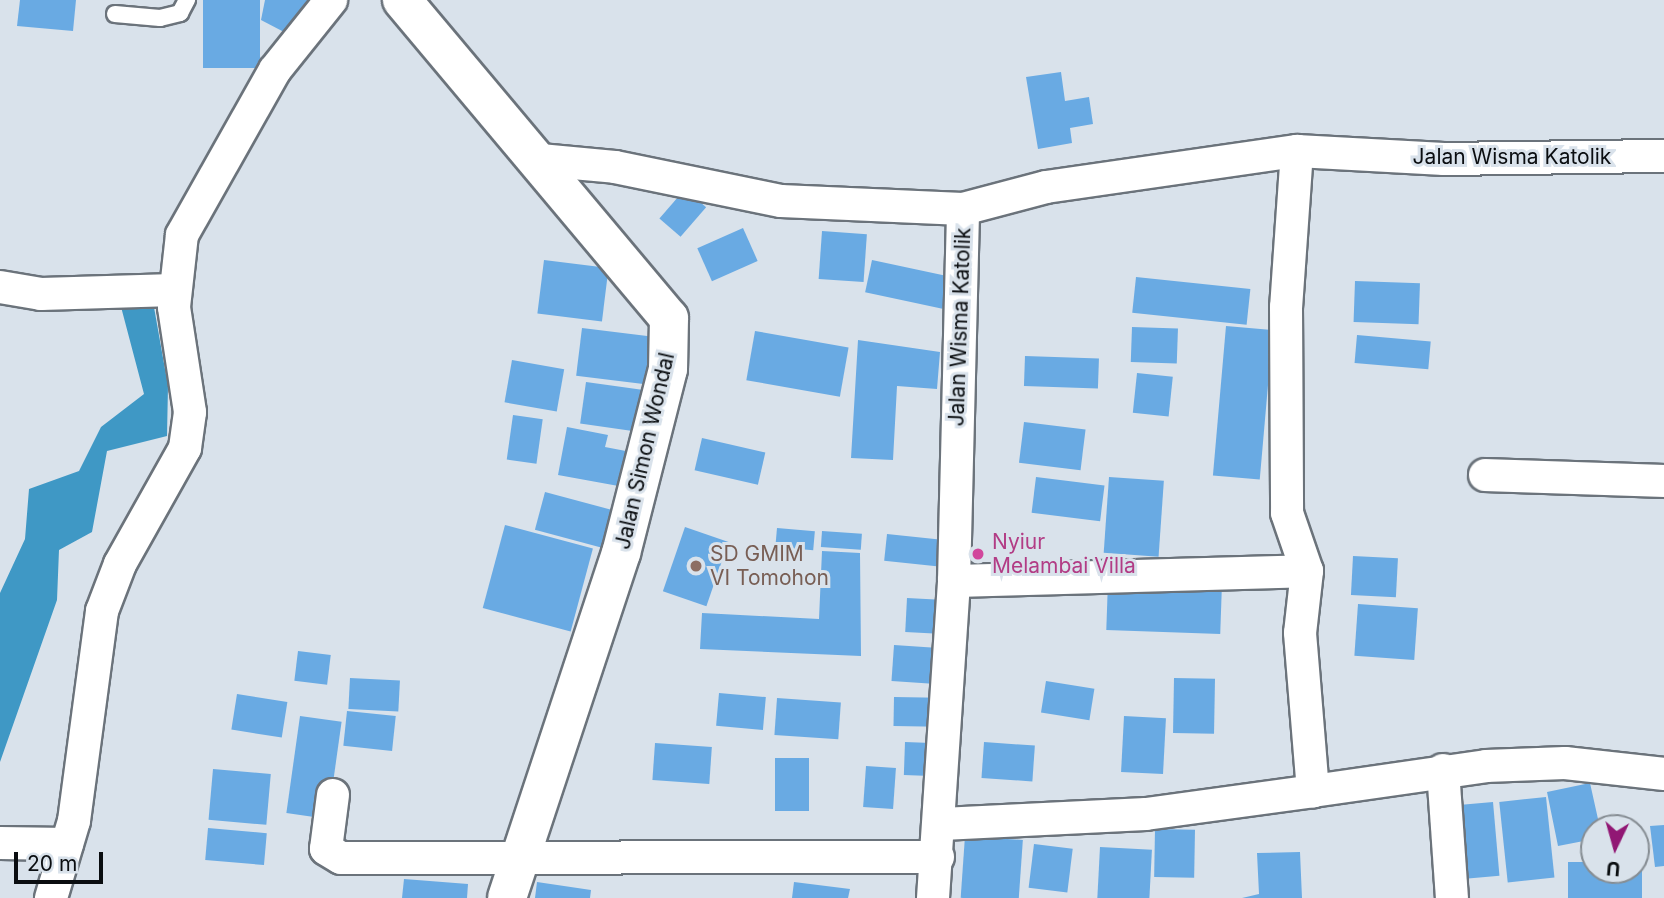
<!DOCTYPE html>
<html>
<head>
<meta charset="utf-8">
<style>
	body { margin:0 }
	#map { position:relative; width:1664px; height:898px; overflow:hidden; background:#d9e2eb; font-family:Inter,sans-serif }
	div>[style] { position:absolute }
	.water>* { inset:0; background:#3f98c5 }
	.building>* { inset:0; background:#69aae3; transform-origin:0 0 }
	.roads { filter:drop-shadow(2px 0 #6b737b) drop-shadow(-2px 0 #6b737b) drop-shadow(0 2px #6b737b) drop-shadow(0 -2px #6b737b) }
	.service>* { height:16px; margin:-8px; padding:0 8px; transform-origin:8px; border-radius:8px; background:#fff }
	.minor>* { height:32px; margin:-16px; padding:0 16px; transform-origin:16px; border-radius:16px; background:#fff }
	.tertiary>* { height:38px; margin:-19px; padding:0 19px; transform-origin:19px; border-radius:19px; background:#fff }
	.dots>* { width:19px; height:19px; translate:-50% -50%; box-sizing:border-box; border:4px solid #d9e2eb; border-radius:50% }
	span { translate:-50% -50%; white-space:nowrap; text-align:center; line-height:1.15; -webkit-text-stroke:6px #d9e2eb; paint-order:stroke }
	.street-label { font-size:21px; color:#0a0d10 }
	.hotel-label { font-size:21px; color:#b23c85 }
	.left { translate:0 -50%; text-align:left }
	.education-label { font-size:21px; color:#785e54 }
	.north { position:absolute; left:1580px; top:814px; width:70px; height:70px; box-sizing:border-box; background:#d9e2eb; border:2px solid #868d93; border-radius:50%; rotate:185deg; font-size:19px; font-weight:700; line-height:28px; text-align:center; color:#0a0d10 }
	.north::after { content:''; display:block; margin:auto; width:24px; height:32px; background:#911774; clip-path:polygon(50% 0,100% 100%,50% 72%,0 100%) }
	.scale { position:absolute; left:14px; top:852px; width:89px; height:32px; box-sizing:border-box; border:4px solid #0a0d10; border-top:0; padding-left:9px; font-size:21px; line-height:24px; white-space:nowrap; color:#0a0d10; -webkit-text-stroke:5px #d9e2eb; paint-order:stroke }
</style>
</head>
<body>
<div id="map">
	<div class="water">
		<div style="clip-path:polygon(152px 296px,168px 386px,167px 436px,107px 451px,92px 532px,59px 550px,57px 600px,0 762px,0 593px,25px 539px,29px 489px,79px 471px,101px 427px,144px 394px,120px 303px)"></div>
	</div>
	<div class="building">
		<div style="clip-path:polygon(20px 0,76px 0,73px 31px,17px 26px)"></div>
		<div style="left:203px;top:0;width:57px;height:68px"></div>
		<div style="clip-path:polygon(265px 0,311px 0,284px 32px,261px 20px)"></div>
		<div style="clip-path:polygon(1061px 72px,1065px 101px,1089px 97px,1093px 124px,1070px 128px,1072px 143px,1038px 149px,1026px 77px)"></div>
		<div style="left:685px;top:189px;width:28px;height:39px;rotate:41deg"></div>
		<div style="left:743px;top:228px;width:36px;height:50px;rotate:66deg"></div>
		<div style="left:822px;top:231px;width:45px;height:48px;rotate:4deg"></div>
		<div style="left:544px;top:260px;width:65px;height:54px;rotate:7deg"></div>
		<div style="left:872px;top:260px;width:79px;height:33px;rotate:12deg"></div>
		<div style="left:1136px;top:277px;width:115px;height:36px;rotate:6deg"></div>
		<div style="left:1355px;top:281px;width:65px;height:41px;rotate:2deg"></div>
		<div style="left:1226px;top:326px;width:47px;height:150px;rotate:5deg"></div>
		<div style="left:1132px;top:327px;width:46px;height:35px;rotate:2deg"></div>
		<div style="left:582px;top:328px;width:80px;height:48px;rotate:7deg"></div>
		<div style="left:755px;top:331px;width:95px;height:50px;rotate:10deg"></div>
		<div style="left:1357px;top:335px;width:74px;height:28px;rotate:5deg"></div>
		<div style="clip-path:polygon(858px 340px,940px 352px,937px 389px,897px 386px,893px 460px,851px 458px)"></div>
		<div style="left:1025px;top:356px;width:74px;height:30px;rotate:2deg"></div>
		<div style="left:512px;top:360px;width:53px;height:43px;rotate:10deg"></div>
		<div style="left:1137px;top:373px;width:36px;height:40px;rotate:6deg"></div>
		<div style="left:586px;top:382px;width:60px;height:42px;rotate:8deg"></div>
		<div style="left:513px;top:415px;width:30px;height:45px;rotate:8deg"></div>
		<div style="left:1024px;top:422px;width:62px;height:41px;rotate:7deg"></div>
		<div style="clip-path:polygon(567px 427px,608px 435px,605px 447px,631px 452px,624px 487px,558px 475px)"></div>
		<div style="left:702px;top:438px;width:65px;height:33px;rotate:13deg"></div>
		<div style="left:1036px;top:477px;width:69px;height:36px;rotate:7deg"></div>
		<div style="left:1109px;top:477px;width:55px;height:76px;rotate:4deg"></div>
		<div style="left:545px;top:492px;width:82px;height:39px;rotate:15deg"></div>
		<div style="left:505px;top:525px;width:91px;height:86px;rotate:15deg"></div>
		<div style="left:685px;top:527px;width:46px;height:68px;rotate:19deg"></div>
		<div style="left:777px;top:528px;width:38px;height:19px;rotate:5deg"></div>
		<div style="left:822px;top:531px;width:40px;height:16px;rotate:4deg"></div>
		<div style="left:887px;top:534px;width:67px;height:27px;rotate:6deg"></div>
		<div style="clip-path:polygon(822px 551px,860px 553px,861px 656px,700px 649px,702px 613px,819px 619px)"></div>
		<div style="left:1353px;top:556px;width:45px;height:39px;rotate:3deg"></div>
		<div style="left:1108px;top:581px;width:114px;height:49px;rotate:2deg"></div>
		<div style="left:907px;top:598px;width:38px;height:34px;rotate:3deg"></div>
		<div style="left:1358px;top:604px;width:60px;height:52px;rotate:4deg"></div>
		<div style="left:894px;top:645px;width:41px;height:36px;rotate:4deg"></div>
		<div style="left:298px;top:651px;width:33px;height:30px;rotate:7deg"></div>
		<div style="left:350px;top:678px;width:50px;height:31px;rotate:3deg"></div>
		<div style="left:1174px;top:678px;width:41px;height:55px;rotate:1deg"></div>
		<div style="left:1046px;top:681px;width:49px;height:32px;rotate:9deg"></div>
		<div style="left:719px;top:693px;width:47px;height:33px;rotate:5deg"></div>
		<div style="left:237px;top:694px;width:51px;height:36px;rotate:9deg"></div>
		<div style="left:894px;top:697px;width:45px;height:29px;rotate:1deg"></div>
		<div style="left:777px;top:698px;width:64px;height:37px;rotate:4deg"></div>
		<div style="left:347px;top:711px;width:49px;height:35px;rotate:6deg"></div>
		<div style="left:300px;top:716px;width:42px;height:98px;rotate:8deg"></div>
		<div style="left:1124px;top:716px;width:42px;height:56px;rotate:3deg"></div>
		<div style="left:905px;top:742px;width:33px;height:33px;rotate:2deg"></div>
		<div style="left:984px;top:742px;width:51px;height:36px;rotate:4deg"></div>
		<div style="left:655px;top:743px;width:57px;height:37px;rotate:4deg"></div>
		<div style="left:775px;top:758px;width:34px;height:53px"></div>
		<div style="left:866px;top:766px;width:30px;height:41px;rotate:4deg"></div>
		<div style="left:213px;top:769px;width:58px;height:51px;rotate:5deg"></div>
		<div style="clip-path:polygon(1590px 783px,1600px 828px,1594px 828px,1594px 839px,1558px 846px,1547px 792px)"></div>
		<div style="left:1546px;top:797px;width:81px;height:47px;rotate:84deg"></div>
		<div style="left:1493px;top:802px;width:74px;height:40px;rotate:85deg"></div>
		<div style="clip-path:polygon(1664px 825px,1664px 866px,1655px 867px,1650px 826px)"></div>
		<div style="left:208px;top:828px;width:59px;height:32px;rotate:5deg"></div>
		<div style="left:1155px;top:829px;width:40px;height:48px;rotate:1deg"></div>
		<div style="left:965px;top:836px;width:58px;height:62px;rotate:4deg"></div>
		<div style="left:1034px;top:844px;width:39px;height:44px;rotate:7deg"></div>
		<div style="left:1100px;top:847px;width:52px;height:51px;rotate:3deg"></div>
		<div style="clip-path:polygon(1300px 852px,1302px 898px,1242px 898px,1259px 894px,1257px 853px)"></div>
		<div style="clip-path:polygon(1568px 862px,1594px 862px,1594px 870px,1636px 870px,1642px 863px,1642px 898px,1568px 898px)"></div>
		<div style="clip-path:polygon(404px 879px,468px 884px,467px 898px,402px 898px)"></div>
		<div style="clip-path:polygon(537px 882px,591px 890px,590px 898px,535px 898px)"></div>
		<div style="clip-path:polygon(794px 882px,850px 889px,848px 898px,792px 898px)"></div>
	</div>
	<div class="roads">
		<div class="service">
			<div style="left:115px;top:14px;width:45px;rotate:5.1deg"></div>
			<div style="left:160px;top:18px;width:21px;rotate:-14deg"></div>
			<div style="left:180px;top:13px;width:15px;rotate:-62deg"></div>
		</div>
		<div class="minor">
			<div style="left:1297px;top:151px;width:156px;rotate:94deg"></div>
			<div style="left:1286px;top:307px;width:206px;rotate:89.7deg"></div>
			<div style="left:1287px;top:513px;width:61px;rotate:71deg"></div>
			<div style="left:1307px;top:571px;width:62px;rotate:96.4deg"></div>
			<div style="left:1300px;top:633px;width:159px;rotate:85.3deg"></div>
			<div style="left:1313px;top:791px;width:175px;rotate:-8.2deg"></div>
			<div style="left:1486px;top:766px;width:79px;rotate:-2.2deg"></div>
			<div style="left:1565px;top:763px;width:100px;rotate:6.3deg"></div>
			<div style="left:540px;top:160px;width:75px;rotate:5.3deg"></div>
			<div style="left:615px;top:167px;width:169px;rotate:11.6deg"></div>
			<div style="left:781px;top:201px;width:182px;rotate:2.5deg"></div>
			<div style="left:0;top:287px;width:42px;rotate:9.7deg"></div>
			<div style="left:41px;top:294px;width:133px;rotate:-1.7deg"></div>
			<div style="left:1485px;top:475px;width:179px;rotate:1.9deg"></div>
			<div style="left:954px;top:581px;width:353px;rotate:-1.6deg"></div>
			<div style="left:1443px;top:770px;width:128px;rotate:86deg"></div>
			<div style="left:333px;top:795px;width:54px;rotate:97.4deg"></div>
			<div style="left:326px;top:849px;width:17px;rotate:31deg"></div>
			<div style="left:341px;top:858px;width:597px;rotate:-0.1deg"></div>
			<div style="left:942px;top:824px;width:204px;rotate:-2.8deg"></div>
			<div style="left:1146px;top:814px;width:169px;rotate:-7.8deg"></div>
			<div style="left:0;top:843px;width:67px;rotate:0.9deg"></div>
			<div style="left:51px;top:898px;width:80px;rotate:-73.4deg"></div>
			<div style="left:74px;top:821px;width:212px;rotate:-82.4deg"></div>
			<div style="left:102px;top:611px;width:50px;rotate:-69deg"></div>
			<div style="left:120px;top:564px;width:133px;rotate:-60.7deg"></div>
			<div style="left:185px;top:448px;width:36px;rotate:-82deg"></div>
			<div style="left:190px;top:412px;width:106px;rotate:-98.7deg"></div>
			<div style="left:174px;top:307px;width:72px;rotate:-83.7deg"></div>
			<div style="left:182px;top:235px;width:189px;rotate:-60.6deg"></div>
			<div style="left:275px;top:70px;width:90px;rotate:-51.3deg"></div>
			<div style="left:933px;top:898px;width:318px;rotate:-86.2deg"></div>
			<div style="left:954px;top:581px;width:372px;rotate:-88.6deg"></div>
			<div style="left:963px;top:209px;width:86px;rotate:-14.8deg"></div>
			<div style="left:1046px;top:187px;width:254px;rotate:-8.2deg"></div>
			<div style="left:1297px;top:151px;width:147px;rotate:3.1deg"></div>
			<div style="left:1444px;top:159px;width:220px;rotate:-0.8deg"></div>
		</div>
		<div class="tertiary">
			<div style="left:402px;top:0;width:415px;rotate:50deg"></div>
			<div style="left:669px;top:318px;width:51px;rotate:91.1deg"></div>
			<div style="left:668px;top:369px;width:190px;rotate:104.3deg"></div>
			<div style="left:621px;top:553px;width:363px;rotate:108.3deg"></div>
		</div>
	</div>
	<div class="dots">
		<div style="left:978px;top:554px;background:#d1479c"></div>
		<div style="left:696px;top:566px;background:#8d6e63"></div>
	</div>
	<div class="street-label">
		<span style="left:1512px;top:157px">Jalan Wisma Katolik</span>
		<span style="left:960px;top:327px;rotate:-88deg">Jalan Wisma Katolik</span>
		<span style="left:645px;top:451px;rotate:-77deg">Jalan Simon Wondal</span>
	</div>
	<div class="hotel-label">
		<span class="left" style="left:992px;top:554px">Nyiur<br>Melambai Villa</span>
	</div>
	<div class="education-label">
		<span class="left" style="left:710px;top:566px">SD GMIM<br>VI Tomohon</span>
	</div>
	<div class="north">U</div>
	<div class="scale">20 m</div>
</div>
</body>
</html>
